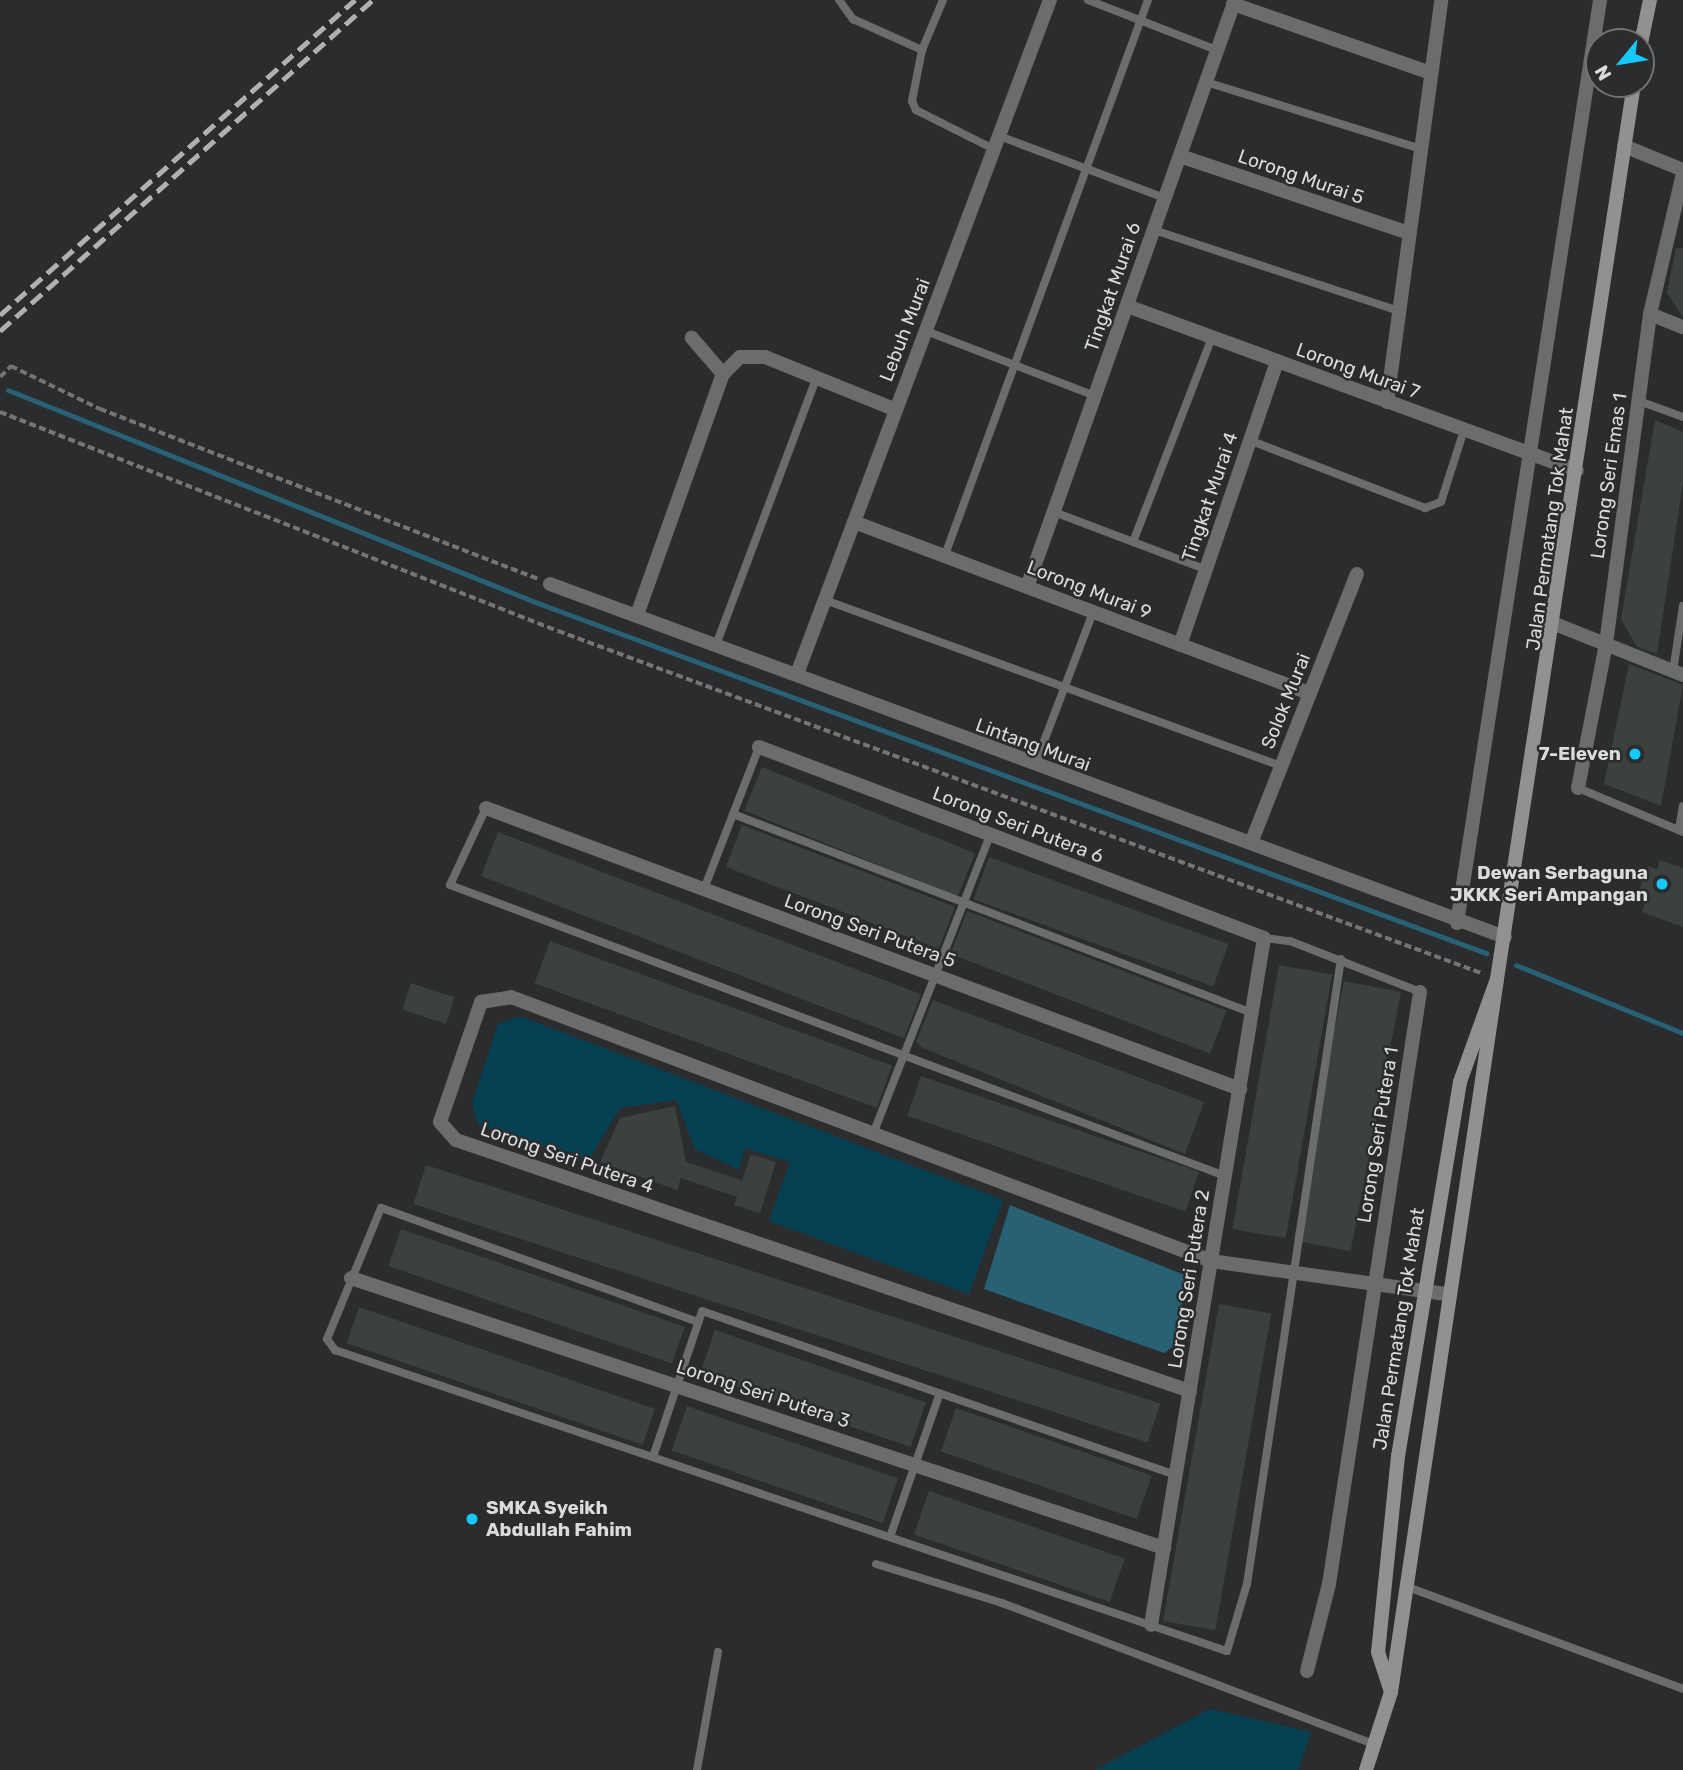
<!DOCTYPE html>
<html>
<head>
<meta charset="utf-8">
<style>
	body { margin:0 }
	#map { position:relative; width:1683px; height:1770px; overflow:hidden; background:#2a2c2d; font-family:Rubik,sans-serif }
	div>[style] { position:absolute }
	.green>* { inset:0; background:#064153 }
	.water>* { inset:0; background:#286074 }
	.stream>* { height:5px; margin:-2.5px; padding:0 2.5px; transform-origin:2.5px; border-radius:2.5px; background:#286074 }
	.building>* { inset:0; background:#3d4041; transform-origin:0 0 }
	.path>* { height:3.5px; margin-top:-1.75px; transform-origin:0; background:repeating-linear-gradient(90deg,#737576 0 7px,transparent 0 10.5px) }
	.lane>* { height:8px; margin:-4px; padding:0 4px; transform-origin:4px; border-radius:4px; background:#6b6c6d }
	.street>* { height:14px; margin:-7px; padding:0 7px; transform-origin:7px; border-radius:7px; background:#6b6c6d }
	.secondary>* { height:14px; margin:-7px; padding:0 7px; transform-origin:7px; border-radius:7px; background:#8f9192 }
	.rail>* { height:5px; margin-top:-2.5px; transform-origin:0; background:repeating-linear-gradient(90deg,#afb0b1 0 14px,transparent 0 21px) }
	.dots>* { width:19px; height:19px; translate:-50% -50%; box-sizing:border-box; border:4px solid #2a2c2d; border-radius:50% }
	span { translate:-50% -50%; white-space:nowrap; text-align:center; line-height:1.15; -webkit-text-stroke:5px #2a2c2d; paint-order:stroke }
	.street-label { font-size:19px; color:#dadbdc }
	.poi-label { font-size:19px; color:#dadbdc; font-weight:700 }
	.right { translate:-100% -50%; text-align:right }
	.left { translate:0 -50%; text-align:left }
	.north { position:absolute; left:1585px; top:28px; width:70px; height:70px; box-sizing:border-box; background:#2a2c2d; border:2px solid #707273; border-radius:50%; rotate:240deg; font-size:19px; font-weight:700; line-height:28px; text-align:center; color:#dadbdc }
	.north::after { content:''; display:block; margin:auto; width:24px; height:32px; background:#15cafb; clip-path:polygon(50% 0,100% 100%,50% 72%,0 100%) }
</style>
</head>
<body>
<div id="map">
	<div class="green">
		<div style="clip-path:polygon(520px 1016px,1003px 1200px,969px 1294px,769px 1221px,790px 1162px,745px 1148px,739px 1170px,695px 1149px,676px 1100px,620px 1108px,588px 1161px,478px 1125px,472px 1103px,498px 1024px)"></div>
		<div style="clip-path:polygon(1210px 1709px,1311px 1732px,1298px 1770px,1095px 1770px)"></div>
	</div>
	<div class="water">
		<div style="clip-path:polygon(1010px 1205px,1187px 1276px,1174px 1346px,1164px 1353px,984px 1289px)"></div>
	</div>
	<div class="stream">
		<div style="left:8px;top:390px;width:568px;rotate:21.91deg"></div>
		<div style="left:535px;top:602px;width:1014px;rotate:20.26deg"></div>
		<div style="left:1516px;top:965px;width:180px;rotate:22.2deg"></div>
	</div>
	<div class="building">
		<div style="clip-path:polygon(1676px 248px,1683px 248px,1683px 317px,1667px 293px)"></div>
		<div style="clip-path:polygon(1655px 420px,1683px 432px,1683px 483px,1657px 654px,1637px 647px,1621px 619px)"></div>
		<div style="clip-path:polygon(1629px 664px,1683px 685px,1661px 806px,1604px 784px)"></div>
		<div style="left:762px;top:767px;width:230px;height:47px;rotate:22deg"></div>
		<div style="left:742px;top:825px;width:228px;height:45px;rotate:21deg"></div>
		<div style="left:498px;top:832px;width:453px;height:47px;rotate:21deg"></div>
		<div style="left:989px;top:857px;width:255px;height:45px;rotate:20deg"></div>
		<div style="clip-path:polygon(1660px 860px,1683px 868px,1683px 927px,1642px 912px,1645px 903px,1636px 899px,1648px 866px,1657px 869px)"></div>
		<div style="left:967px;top:911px;width:278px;height:46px;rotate:21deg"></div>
		<div style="left:550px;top:941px;width:364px;height:45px;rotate:20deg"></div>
		<div style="left:1279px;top:965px;width:54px;height:268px;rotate:10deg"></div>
		<div style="left:1344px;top:981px;width:58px;height:264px;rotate:11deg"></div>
		<div style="left:411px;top:983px;width:46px;height:28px;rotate:18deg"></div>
		<div style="clip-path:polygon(933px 1000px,1204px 1102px,1185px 1154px,923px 1048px,916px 1042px)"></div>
		<div style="left:921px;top:1076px;width:294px;height:42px;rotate:19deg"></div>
		<div style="clip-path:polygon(675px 1106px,686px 1162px,742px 1180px,751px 1154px,776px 1162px,760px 1213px,734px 1205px,737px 1197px,681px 1178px,677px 1190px,600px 1162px,620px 1118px)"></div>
		<div style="left:426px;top:1165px;width:772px;height:41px;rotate:18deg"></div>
		<div style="left:401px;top:1229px;width:300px;height:39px;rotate:19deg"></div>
		<div style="left:1219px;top:1304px;width:53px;height:322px;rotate:10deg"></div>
		<div style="left:359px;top:1307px;width:313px;height:38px;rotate:19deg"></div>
		<div style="left:715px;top:1330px;width:223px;height:47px;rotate:19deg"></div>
		<div style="left:687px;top:1406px;width:223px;height:47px;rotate:19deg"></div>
		<div style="left:956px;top:1408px;width:207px;height:46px;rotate:19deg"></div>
		<div style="left:929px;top:1491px;width:207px;height:46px;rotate:19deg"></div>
	</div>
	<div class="path">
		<div style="left:0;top:377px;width:16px;rotate:-45deg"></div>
		<div style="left:11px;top:366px;width:99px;rotate:25.8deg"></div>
		<div style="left:100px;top:409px;width:470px;rotate:21.2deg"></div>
		<div style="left:0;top:412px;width:599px;rotate:21.43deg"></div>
		<div style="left:558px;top:631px;width:987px;rotate:20.33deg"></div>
	</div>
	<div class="lane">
		<div style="left:839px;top:0;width:24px;rotate:54deg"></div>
		<div style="left:853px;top:19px;width:76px;rotate:24.2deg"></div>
		<div style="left:922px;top:50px;width:52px;rotate:101.1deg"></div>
		<div style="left:912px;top:101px;width:10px;rotate:66deg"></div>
		<div style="left:916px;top:110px;width:87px;rotate:26.6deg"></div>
		<div style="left:1088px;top:0;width:138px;rotate:21.2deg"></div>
		<div style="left:922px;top:50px;width:54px;rotate:-67.2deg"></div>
		<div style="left:1206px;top:82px;width:225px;rotate:17.3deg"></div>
		<div style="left:999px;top:136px;width:177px;rotate:20.5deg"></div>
		<div style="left:1154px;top:230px;width:258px;rotate:18.3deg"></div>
		<div style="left:926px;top:331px;width:181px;rotate:21deg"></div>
		<div style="left:1639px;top:401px;width:47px;rotate:20deg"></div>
		<div style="left:1249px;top:440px;width:189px;rotate:21.1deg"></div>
		<div style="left:1425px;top:508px;width:17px;rotate:-21deg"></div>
		<div style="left:1441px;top:502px;width:76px;rotate:-72.3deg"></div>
		<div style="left:1054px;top:512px;width:161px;rotate:20.7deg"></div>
		<div style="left:1133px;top:542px;width:220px;rotate:-68.9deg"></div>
		<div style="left:945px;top:555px;width:591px;rotate:-69.91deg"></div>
		<div style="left:825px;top:600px;width:485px;rotate:20deg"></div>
		<div style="left:716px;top:645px;width:282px;rotate:-69.4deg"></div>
		<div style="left:1673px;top:671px;width:66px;rotate:-81.3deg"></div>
		<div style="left:1035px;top:765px;width:164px;rotate:-69.2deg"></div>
		<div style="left:1578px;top:788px;width:114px;rotate:22.7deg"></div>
		<div style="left:486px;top:808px;width:85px;rotate:115.1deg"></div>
		<div style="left:450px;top:885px;width:828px;rotate:20.58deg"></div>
		<div style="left:733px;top:814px;width:556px;rotate:20.98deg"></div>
		<div style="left:1679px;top:830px;width:24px;rotate:-81deg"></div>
		<div style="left:704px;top:889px;width:152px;rotate:-68.8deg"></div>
		<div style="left:1264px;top:938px;width:26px;rotate:7deg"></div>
		<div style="left:1290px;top:941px;width:140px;rotate:21.4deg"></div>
		<div style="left:873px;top:1134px;width:321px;rotate:-68.6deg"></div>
		<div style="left:698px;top:1322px;width:337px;rotate:-160.2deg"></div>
		<div style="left:381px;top:1208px;width:142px;rotate:112.4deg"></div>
		<div style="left:327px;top:1339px;width:14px;rotate:54deg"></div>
		<div style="left:335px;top:1350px;width:941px;rotate:18.65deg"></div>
		<div style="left:1227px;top:1651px;width:70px;rotate:-73.4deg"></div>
		<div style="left:1247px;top:1584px;width:632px;rotate:-81.45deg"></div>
		<div style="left:653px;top:1457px;width:154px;rotate:-71.4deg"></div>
		<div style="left:702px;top:1311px;width:502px;rotate:19.09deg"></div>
		<div style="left:890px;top:1537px;width:152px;rotate:-70.9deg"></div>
		<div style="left:876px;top:1564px;width:132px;rotate:17.2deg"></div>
		<div style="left:1002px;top:1603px;width:398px;rotate:20.8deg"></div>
		<div style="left:1405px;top:1586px;width:296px;rotate:20.3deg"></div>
		<div style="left:697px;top:1770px;width:120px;rotate:-79.9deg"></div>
	</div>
	<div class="street">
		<div style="left:1233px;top:4px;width:210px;rotate:19.2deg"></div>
		<div style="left:1624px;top:146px;width:64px;rotate:22.1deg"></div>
		<div style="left:1180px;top:156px;width:242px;rotate:18.6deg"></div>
		<div style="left:1127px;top:306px;width:479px;rotate:20.1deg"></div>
		<div style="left:1650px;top:314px;width:35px;rotate:22deg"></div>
		<div style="left:723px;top:374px;width:24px;rotate:-45deg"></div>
		<div style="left:740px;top:357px;width:25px"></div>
		<div style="left:765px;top:357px;width:141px;rotate:22deg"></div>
		<div style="left:1387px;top:402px;width:406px;rotate:-82.3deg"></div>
		<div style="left:854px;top:522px;width:487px;rotate:20.6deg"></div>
		<div style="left:550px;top:584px;width:1018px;rotate:20.29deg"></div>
		<div style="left:1027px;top:587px;width:623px;rotate:-70.49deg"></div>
		<div style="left:637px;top:615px;width:256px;rotate:-70.4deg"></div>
		<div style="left:723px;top:374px;width:48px;rotate:-130.7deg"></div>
		<div style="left:1555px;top:624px;width:138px;rotate:21.7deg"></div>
		<div style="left:1180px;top:645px;width:300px;rotate:-71.1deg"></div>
		<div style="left:797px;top:674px;width:720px;rotate:-69.43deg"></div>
		<div style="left:759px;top:747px;width:540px;rotate:20.72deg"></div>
		<div style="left:1264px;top:938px;width:696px;rotate:99.34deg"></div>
		<div style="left:1578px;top:788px;width:147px;rotate:-79deg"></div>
		<div style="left:1606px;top:644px;width:333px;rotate:-82.4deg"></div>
		<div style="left:1650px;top:314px;width:145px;rotate:-76.8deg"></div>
		<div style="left:486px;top:808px;width:805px;rotate:20.44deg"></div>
		<div style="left:1251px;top:843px;width:289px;rotate:-68.5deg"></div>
		<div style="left:1457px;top:923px;width:934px;rotate:-81.19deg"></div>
		<div style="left:351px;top:1278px;width:857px;rotate:18.37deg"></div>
		<div style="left:1190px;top:1391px;width:776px;rotate:-161.12deg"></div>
		<div style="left:456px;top:1140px;width:24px;rotate:-132deg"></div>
		<div style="left:440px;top:1122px;width:127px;rotate:-71.1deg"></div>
		<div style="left:481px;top:1002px;width:30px;rotate:-9deg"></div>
		<div style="left:511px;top:997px;width:748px;rotate:20.66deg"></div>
		<div style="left:1211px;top:1261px;width:237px;rotate:8deg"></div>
		<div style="left:1307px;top:1671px;width:90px;rotate:-75.8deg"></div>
		<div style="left:1329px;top:1584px;width:599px;rotate:-81.26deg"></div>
	</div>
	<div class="secondary">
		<div style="left:1641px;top:43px;width:44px;rotate:-78.2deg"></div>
		<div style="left:1497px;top:979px;width:905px;rotate:-81.3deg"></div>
		<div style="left:1366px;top:1770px;width:82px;rotate:-72.2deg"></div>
		<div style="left:1391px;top:1692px;width:721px;rotate:-81.54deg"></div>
		<div style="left:1497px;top:979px;width:109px;rotate:109.8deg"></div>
		<div style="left:1460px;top:1082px;width:379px;rotate:99.4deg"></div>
		<div style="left:1398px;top:1456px;width:197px;rotate:95.8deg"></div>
		<div style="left:1378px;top:1652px;width:42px;rotate:72deg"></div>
	</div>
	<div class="rail">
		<div style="left:0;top:315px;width:475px;rotate:-41.6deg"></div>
		<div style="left:0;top:331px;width:499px;rotate:-41.6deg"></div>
	</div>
	<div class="dots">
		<div style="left:1635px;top:754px;background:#15cafb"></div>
		<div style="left:1662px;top:884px;background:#15cafb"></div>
		<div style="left:472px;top:1519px;background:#15cafb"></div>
	</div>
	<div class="street-label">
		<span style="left:1301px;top:177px;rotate:19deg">Lorong Murai 5</span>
		<span style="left:1113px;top:287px;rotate:-71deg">Tingkat Murai 6</span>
		<span style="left:905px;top:330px;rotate:-69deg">Lebuh Murai</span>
		<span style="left:1358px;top:371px;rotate:20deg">Lorong Murai 7</span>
		<span style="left:1609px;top:476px;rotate:-82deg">Lorong Seri Emas 1</span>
		<span style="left:1210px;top:497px;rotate:-71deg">Tingkat Murai 4</span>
		<span style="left:1550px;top:529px;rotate:-82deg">Jalan Permatang Tok Mahat</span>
		<span style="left:1089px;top:590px;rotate:21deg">Lorong Murai 9</span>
		<span style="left:1286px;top:701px;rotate:-68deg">Solok Murai</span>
		<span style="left:1033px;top:745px;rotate:20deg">Lintang Murai</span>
		<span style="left:1018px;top:825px;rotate:21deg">Lorong Seri Putera 6</span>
		<span style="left:870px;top:931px;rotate:20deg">Lorong Seri Putera 5</span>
		<span style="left:1378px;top:1135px;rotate:-81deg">Lorong Seri Putera 1</span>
		<span style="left:567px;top:1158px;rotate:19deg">Lorong Seri Putera 4</span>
		<span style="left:1189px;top:1279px;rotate:-81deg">Lorong Seri Putera 2</span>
		<span style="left:1399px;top:1329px;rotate:-81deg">Jalan Permatang Tok Mahat</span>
		<span style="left:763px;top:1394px;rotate:18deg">Lorong Seri Putera 3</span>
	</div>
	<div class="poi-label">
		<span class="right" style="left:1621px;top:754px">7-Eleven</span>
		<span class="right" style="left:1648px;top:884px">Dewan Serbaguna<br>JKKK Seri Ampangan</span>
		<span class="left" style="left:486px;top:1519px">SMKA Syeikh<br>Abdullah Fahim</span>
	</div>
	<div class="north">N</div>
</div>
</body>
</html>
